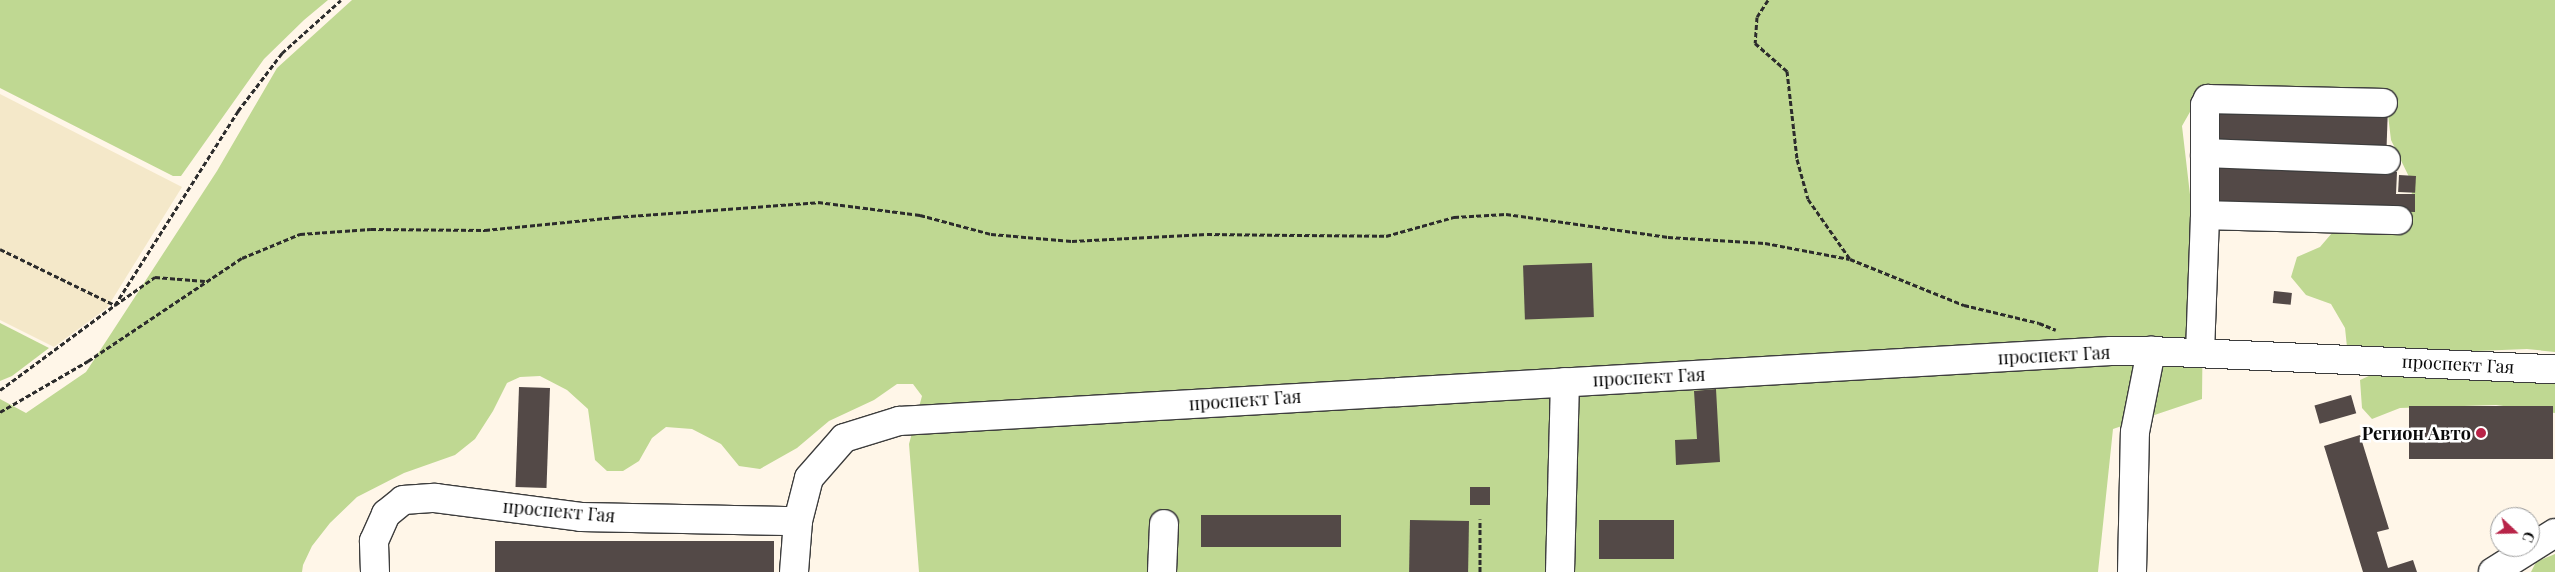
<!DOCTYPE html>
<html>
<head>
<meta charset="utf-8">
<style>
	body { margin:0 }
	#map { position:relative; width:2555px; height:572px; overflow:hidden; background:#fff6e8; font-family:"Playfair Display",serif }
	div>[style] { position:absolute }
	.farmland>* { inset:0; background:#f4e8c9 }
	.forest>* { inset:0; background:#bfd892 }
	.building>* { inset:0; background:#534947; transform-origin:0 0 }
	.path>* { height:3px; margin-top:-1.5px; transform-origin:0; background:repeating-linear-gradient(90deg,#2c2c2c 0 5px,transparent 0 7.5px) }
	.roads { filter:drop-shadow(1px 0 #3d3d3d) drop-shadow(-1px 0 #3d3d3d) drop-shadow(0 1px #3d3d3d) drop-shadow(0 -1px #3d3d3d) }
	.minor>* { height:28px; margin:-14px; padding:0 14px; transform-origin:14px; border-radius:14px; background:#fff }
	.dots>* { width:14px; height:14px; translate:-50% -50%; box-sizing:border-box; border:2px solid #fff; border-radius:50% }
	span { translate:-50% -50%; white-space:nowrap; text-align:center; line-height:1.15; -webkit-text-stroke:5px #fff; paint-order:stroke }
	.street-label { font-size:18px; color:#0a0a0a }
	.poi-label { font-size:18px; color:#0a0a0a; font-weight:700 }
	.right { translate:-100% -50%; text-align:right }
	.north { position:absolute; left:2490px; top:507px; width:50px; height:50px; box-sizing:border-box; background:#fff; border:1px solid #9d9d9d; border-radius:50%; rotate:111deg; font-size:14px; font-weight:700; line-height:20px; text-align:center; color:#0a0a0a }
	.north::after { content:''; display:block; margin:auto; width:18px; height:22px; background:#b82448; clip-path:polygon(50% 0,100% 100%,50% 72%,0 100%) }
</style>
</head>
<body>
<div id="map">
	<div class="farmland">
		<div style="clip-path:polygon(0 94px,182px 187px,107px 308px,54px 347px,0 320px)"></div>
	</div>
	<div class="forest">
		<div style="clip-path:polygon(0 0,328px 0,304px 20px,264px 59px,181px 176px,173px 176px,0 88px)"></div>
		<div style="clip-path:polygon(352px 0,2555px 0,2555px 352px,2527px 349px,2426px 353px,2347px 347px,2345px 328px,2331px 304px,2306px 295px,2291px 277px,2297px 257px,2320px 247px,2338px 226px,2407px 225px,2413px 185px,2391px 140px,2388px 115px,2199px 96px,2182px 126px,2203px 306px,2202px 399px,2113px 429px,2098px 572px,919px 572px,909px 444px,922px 396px,913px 384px,897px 384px,874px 400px,829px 421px,797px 448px,760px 469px,739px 466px,721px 444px,692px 429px,666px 427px,652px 438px,639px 461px,623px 471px,607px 471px,595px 460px,588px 409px,567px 390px,540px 376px,520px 377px,507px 383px,493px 411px,475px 439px,455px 455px,404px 473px,357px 497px,330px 523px,312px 546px,303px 565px,302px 572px,0 572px,0 399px,26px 413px,86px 372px,217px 171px,277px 68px)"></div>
		<div style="clip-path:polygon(0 323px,49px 348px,12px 376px,0 381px)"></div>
		<div style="clip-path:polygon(2380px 371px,2555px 376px,2555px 413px,2496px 405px,2400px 408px,2372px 419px,2362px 408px,2360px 380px)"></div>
		<div style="clip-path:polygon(2555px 554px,2555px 572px,2531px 572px,2536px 562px)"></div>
	</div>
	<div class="building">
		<div style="left:2211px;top:103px;width:177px;height:39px;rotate:2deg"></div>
		<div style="clip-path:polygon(2211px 168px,2397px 172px,2396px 194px,2415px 194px,2415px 212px,2210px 207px)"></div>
		<div style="left:2399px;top:175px;width:17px;height:17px;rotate:3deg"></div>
		<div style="left:1592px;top:263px;width:54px;height:69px;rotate:88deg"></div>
		<div style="left:2274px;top:291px;width:18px;height:12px;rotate:6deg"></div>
		<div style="left:519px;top:387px;width:31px;height:100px;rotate:2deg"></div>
		<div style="clip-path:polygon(1716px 389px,1720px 462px,1676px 465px,1675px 440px,1697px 439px,1694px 391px)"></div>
		<div style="left:2351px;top:395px;width:19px;height:38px;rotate:74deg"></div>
		<div style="left:2553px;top:406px;width:53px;height:144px;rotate:90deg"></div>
		<div style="clip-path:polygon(2360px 435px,2389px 529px,2377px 532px,2388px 568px,2413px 560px,2417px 572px,2363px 572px,2324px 446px)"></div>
		<div style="left:1470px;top:487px;width:20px;height:18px"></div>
		<div style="left:1201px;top:515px;width:140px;height:32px"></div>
		<div style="left:1410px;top:520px;width:59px;height:52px;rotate:1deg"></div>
		<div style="left:1599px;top:520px;width:75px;height:39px"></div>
		<div style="left:495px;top:541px;width:279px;height:31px"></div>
	</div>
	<div class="path">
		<div style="left:1768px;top:0;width:20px;rotate:123deg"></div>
		<div style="left:1757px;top:17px;width:26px;rotate:94deg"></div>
		<div style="left:1755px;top:43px;width:43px;rotate:41.2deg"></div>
		<div style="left:1787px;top:71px;width:89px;rotate:83.5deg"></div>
		<div style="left:1797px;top:159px;width:41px;rotate:74.6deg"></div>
		<div style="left:1808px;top:199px;width:73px;rotate:55deg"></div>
		<div style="left:0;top:249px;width:128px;rotate:26deg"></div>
		<div style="left:115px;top:305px;width:49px;rotate:-35deg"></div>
		<div style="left:155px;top:277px;width:50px;rotate:4.6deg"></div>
		<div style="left:0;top:390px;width:143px;rotate:-36.5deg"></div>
		<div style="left:115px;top:305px;width:230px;rotate:-57.6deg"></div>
		<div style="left:238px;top:111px;width:73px;rotate:-52.8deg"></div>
		<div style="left:282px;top:53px;width:79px;rotate:-41.9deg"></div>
		<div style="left:0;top:412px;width:102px;rotate:-30.1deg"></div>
		<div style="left:88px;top:361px;width:185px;rotate:-33.8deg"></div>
		<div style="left:242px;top:258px;width:63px;rotate:-22.5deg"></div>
		<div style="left:300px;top:234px;width:71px;rotate:-4deg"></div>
		<div style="left:371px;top:229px;width:114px;rotate:0.5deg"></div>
		<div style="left:485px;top:230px;width:132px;rotate:-5.7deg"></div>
		<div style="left:616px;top:217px;width:203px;rotate:-4.2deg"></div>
		<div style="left:818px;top:202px;width:103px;rotate:7.3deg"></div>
		<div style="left:920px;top:215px;width:73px;rotate:15deg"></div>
		<div style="left:991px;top:234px;width:81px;rotate:4.9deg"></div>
		<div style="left:1072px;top:241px;width:135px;rotate:-3deg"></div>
		<div style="left:1207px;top:234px;width:179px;rotate:0.6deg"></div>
		<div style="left:1386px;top:236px;width:71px;rotate:-15.6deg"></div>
		<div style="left:1454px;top:217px;width:52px;rotate:-3.3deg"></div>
		<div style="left:1506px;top:214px;width:164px;rotate:8.1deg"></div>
		<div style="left:1668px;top:237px;width:97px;rotate:3.5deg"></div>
		<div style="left:1765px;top:243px;width:86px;rotate:10.7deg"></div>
		<div style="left:1850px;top:259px;width:123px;rotate:22deg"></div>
		<div style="left:1964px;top:305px;width:77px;rotate:13.5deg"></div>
		<div style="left:2039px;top:323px;width:18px;rotate:22deg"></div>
		<div style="left:1480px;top:572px;width:53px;rotate:-90deg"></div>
	</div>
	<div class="roads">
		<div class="minor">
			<div style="left:2205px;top:153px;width:181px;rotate:2.2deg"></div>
			<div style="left:2205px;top:215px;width:110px;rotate:-90deg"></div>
			<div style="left:2205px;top:105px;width:7px;rotate:-63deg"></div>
			<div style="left:2208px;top:99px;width:175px;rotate:1.3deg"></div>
			<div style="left:2200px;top:353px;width:138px;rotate:-87.9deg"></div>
			<div style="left:2205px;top:215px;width:193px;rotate:1.5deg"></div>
			<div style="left:375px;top:572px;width:31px;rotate:-92deg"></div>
			<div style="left:374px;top:541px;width:30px;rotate:-66deg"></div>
			<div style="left:386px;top:514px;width:22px;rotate:-39deg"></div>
			<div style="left:403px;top:500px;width:32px;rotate:-4deg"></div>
			<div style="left:435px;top:498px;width:147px;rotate:7.4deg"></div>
			<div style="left:581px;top:517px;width:217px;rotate:1.1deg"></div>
			<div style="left:794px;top:572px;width:51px;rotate:-85.5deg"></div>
			<div style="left:798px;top:521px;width:44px;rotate:-75.7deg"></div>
			<div style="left:809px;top:478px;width:53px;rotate:-48.8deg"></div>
			<div style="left:844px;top:438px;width:58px;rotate:-17.2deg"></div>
			<div style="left:899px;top:421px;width:1214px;rotate:-3.31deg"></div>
			<div style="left:2111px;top:351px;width:40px"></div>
			<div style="left:2151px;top:351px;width:404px;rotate:2.6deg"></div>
			<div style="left:1162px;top:572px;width:48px;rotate:-87.6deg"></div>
			<div style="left:1560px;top:572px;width:190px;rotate:-88.5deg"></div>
			<div style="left:2132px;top:572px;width:140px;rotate:-88.8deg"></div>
			<div style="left:2135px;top:432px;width:83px;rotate:-78.8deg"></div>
			<div style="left:2493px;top:572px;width:73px;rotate:-32.2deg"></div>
		</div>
	</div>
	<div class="dots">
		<div style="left:2481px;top:433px;background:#b82448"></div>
	</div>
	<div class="street-label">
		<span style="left:2054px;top:355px;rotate:-3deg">проспект Гая</span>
		<span style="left:2458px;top:364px;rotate:3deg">проспект Гая</span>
		<span style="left:1649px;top:377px;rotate:-3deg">проспект Гая</span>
		<span style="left:1245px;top:400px;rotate:-4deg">проспект Гая</span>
		<span style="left:559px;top:511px;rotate:5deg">проспект Гая</span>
	</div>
	<div class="poi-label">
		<span class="right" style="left:2471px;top:433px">Регион Авто</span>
	</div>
	<div class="north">С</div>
</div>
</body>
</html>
